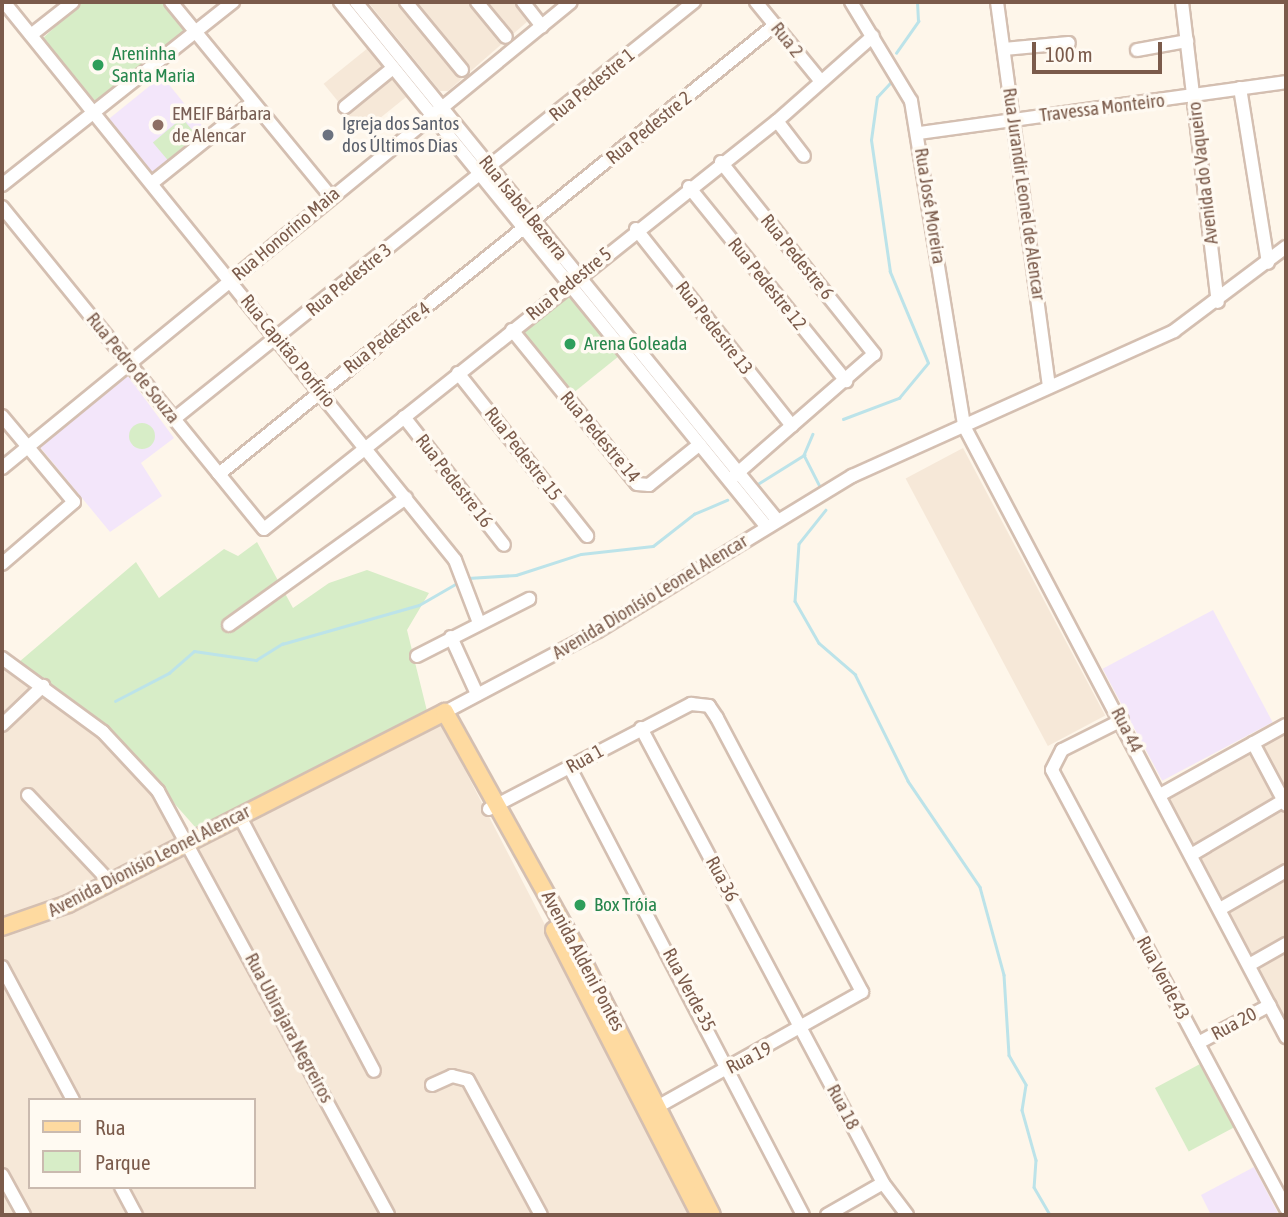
<!DOCTYPE html>
<html>
<head>
<meta charset="utf-8">
<style>
	body { margin:0 }
	#map { position:relative; width:1288px; height:1217px; overflow:hidden; background:#fef6ea; font-family:"Asap Condensed",sans-serif }
	div>[style] { position:absolute }
	.residential>* { inset:0; background:#f6e8d8; transform-origin:0 0 }
	.education>* { inset:0; background:#f3e6fa; transform-origin:0 0 }
	.green>* { inset:0; background:#d7edc7; transform-origin:0 0 }
	.round { border-radius:50% }
	.stream>* { height:2.5px; margin:-1.25px; padding:0 1.25px; transform-origin:1.25px; border-radius:1.25px; background:#bce3e9 }
	.roads { filter:drop-shadow(2px 0 #d4bfb1) drop-shadow(-2px 0 #d4bfb1) drop-shadow(0 2px #d4bfb1) drop-shadow(0 -2px #d4bfb1) }
	.minor>* { height:12px; margin:-6px; padding:0 6px; transform-origin:6px; border-radius:6px; background:#fff }
	.major>* { height:16px; margin:-8px; padding:0 8px; transform-origin:8px; border-radius:8px; background:#fedaa0 }
	.dots>* { width:19px; height:19px; translate:-50% -50%; box-sizing:border-box; border:4px solid #fffaf2; border-radius:50% }
	span { translate:-50% -50%; white-space:nowrap; text-align:center; line-height:1.15; -webkit-text-stroke:7px #fffaf2; paint-order:stroke }
	.street-label { font-size:19px; color:#7b5b4b }
	.leisure-label { font-size:19px; color:#27864d }
	.left { translate:0 -50%; text-align:left }
	.education-label { font-size:19px; color:#785e54 }
	.worship-label { font-size:19px; color:#5b616d }
	.frame { position:absolute; inset:0; border:4px solid #7b5b4b; pointer-events:none }
	.legend { position:absolute; left:28px; top:1098px; width:228px; height:91px; box-sizing:border-box; background:#fffaf2; border:2px solid #cabaaf; margin:0; padding:9px 12px; list-style:none; font-size:21px; color:#7b5b4b }
	.legend li { display:flex; align-items:center; gap:14px; height:35px }
	.legend b { width:35px; border:2px solid #cabaaf }
	.scale { position:absolute; left:1032px; top:42px; width:130px; height:32px; box-sizing:border-box; border:4px solid #7b5b4b; border-top:0; padding-left:9px; font-size:21px; line-height:24px; white-space:nowrap; color:#7b5b4b; -webkit-text-stroke:5px #fffaf2; paint-order:stroke }
</style>
</head>
<body>
<div id="map">
	<div class="residential">
		<div style="clip-path:polygon(368px 2px,514px 2px,529px 20px,448px 91px,440px 91px)"></div>
		<div style="left:368px;top:48px;width:62px;height:57px;rotate:51deg"></div>
		<div style="left:963px;top:448px;width:303px;height:65px;rotate:62deg"></div>
		<div style="clip-path:polygon(evenodd,2px 658px,87px 712px,156px 787px,193px 840px,437px 716px,695px 1215px,2px 1215px,2px 658px,30px 1100px,254px 1100px,254px 1187px,30px 1187px,30px 1100px)"></div>
		<div style="clip-path:polygon(1286px 725px,1286px 1037px,1160px 795px)"></div>
	</div>
	<div class="education">
		<div style="left:162px;top:76px;width:70px;height:68px;rotate:51deg"></div>
		<div style="clip-path:polygon(128px 376px,174px 438px,141px 463px,162px 496px,110px 532px,40px 447px)"></div>
		<div style="left:1213px;top:610px;width:127px;height:125px;rotate:62deg"></div>
		<div style="clip-path:polygon(1254px 1167px,1279px 1215px,1211px 1215px,1201px 1195px)"></div>
	</div>
	<div class="green">
		<div style="clip-path:polygon(82px 2px,164px 2px,186px 29px,96px 102px,42px 39px)"></div>
		<div style="left:182px;top:118px;width:23px;height:38px;rotate:50deg"></div>
		<div style="left:568px;top:293px;width:81px;height:61px;rotate:51deg"></div>
		<div class="round" style="left:129px;top:423px;width:26px;height:26px"></div>
		<div style="clip-path:polygon(257px 542px,293px 608px,329px 583px,367px 570px,429px 593px,407px 630px,428px 715px,196px 828px,105px 725px,19px 662px,136px 562px,159px 598px,224px 549px,238px 556px)"></div>
		<div style="left:1200px;top:1064px;width:72px;height:51px;rotate:62deg"></div>
	</div>
	<div class="stream">
		<div style="left:896px;top:53px;width:39px;rotate:-55deg"></div>
		<div style="left:918px;top:21px;width:19px;rotate:-93deg"></div>
		<div style="left:843px;top:419px;width:60px;rotate:-20.6deg"></div>
		<div style="left:899px;top:398px;width:45px;rotate:-50.4deg"></div>
		<div style="left:928px;top:363px;width:99px;rotate:-112.7deg"></div>
		<div style="left:890px;top:272px;width:133px;rotate:-98.2deg"></div>
		<div style="left:871px;top:140px;width:43px;rotate:-82.1deg"></div>
		<div style="left:877px;top:97px;width:23px;rotate:-47deg"></div>
		<div style="left:813px;top:434px;width:23px;rotate:113deg"></div>
		<div style="left:804px;top:455px;width:34px;rotate:63deg"></div>
		<div style="left:756px;top:485px;width:57px;rotate:-32deg"></div>
		<div style="left:826px;top:510px;width:43px;rotate:128.5deg"></div>
		<div style="left:799px;top:544px;width:57px;rotate:94deg"></div>
		<div style="left:795px;top:601px;width:48px;rotate:60.3deg"></div>
		<div style="left:819px;top:643px;width:48px;rotate:40.7deg"></div>
		<div style="left:855px;top:674px;width:119px;rotate:63.6deg"></div>
		<div style="left:908px;top:781px;width:128px;rotate:55.8deg"></div>
		<div style="left:980px;top:887px;width:91px;rotate:74.7deg"></div>
		<div style="left:1004px;top:975px;width:80px;rotate:86.4deg"></div>
		<div style="left:1009px;top:1055px;width:34px;rotate:60deg"></div>
		<div style="left:1026px;top:1085px;width:25px;rotate:99deg"></div>
		<div style="left:1022px;top:1110px;width:52px;rotate:74.4deg"></div>
		<div style="left:1036px;top:1160px;width:27px;rotate:94deg"></div>
		<div style="left:1034px;top:1187px;width:32px;rotate:60deg"></div>
		<div style="left:468px;top:578px;width:48px;rotate:-3.6deg"></div>
		<div style="left:516px;top:575px;width:68px;rotate:-17.9deg"></div>
		<div style="left:581px;top:554px;width:72px;rotate:-6.3deg"></div>
		<div style="left:653px;top:546px;width:52px;rotate:-38deg"></div>
		<div style="left:694px;top:514px;width:36px;rotate:-23deg"></div>
		<div style="left:115px;top:701px;width:61px;rotate:-27.4deg"></div>
		<div style="left:169px;top:673px;width:33px;rotate:-41deg"></div>
		<div style="left:194px;top:651px;width:63px;rotate:8.3deg"></div>
		<div style="left:256px;top:660px;width:31px;rotate:-32deg"></div>
		<div style="left:282px;top:644px;width:142px;rotate:-15.9deg"></div>
		<div style="left:419px;top:605px;width:46px;rotate:-29.9deg"></div>
	</div>
	<div class="roads">
		<div class="minor">
			<div style="left:4px;top:2px;width:717px;rotate:51.05deg"></div>
			<div style="left:455px;top:560px;width:67px;rotate:69.1deg"></div>
			<div style="left:171px;top:2px;width:252px;rotate:50.6deg"></div>
			<div style="left:340px;top:2px;width:675px;rotate:50.89deg"></div>
			<div style="left:356px;top:2px;width:668px;rotate:50.9deg"></div>
			<div style="left:406px;top:2px;width:88px;rotate:50.5deg"></div>
			<div style="left:477px;top:2px;width:45px;rotate:50.4deg"></div>
			<div style="left:523px;top:2px;width:31px;rotate:52deg"></div>
			<div style="left:756px;top:2px;width:99px;rotate:50.7deg"></div>
			<div style="left:851px;top:2px;width:116px;rotate:58.8deg"></div>
			<div style="left:911px;top:101px;width:329px;rotate:80.7deg"></div>
			<div style="left:964px;top:426px;width:691px;rotate:62.21deg"></div>
			<div style="left:997px;top:2px;width:388px;rotate:82.3deg"></div>
			<div style="left:1182px;top:2px;width:302px;rotate:83.2deg"></div>
			<div style="left:31px;top:35px;width:53px;rotate:-38.2deg"></div>
			<div style="left:1004px;top:49px;width:65px;rotate:-5.3deg"></div>
			<div style="left:1137px;top:50px;width:51px;rotate:-10.2deg"></div>
			<div style="left:1240px;top:88px;width:177px;rotate:80.9deg"></div>
			<div style="left:345px;top:107px;width:62px;rotate:-39.1deg"></div>
			<div style="left:777px;top:121px;width:44px;rotate:52.4deg"></div>
			<div style="left:919px;top:133px;width:371px;rotate:-7.9deg"></div>
			<div style="left:721px;top:162px;width:246px;rotate:51.4deg"></div>
			<div style="left:874px;top:354px;width:187px;rotate:138.9deg"></div>
			<div style="left:152px;top:183px;width:129px;rotate:-38.7deg"></div>
			<div style="left:2px;top:185px;width:295px;rotate:-38.4deg"></div>
			<div style="left:689px;top:187px;width:250px;rotate:51deg"></div>
			<div style="left:2px;top:207px;width:415px;rotate:50.9deg"></div>
			<div style="left:264px;top:529px;width:655px;rotate:-38.5deg"></div>
			<div style="left:777px;top:121px;width:128px;rotate:-41.5deg"></div>
			<div style="left:636px;top:229px;width:251px;rotate:51.6deg"></div>
			<div style="left:512px;top:330px;width:198px;rotate:50.9deg"></div>
			<div style="left:637px;top:484px;width:12px;rotate:5deg"></div>
			<div style="left:649px;top:485px;width:65px;rotate:-38.8deg"></div>
			<div style="left:458px;top:373px;width:208px;rotate:51.6deg"></div>
			<div style="left:2px;top:416px;width:112px;rotate:50.1deg"></div>
			<div style="left:74px;top:502px;width:95px;rotate:139.3deg"></div>
			<div style="left:404px;top:417px;width:162px;rotate:52deg"></div>
			<div style="left:174px;top:419px;width:667px;rotate:-38.73deg"></div>
			<div style="left:2px;top:468px;width:735px;rotate:-39.32deg"></div>
			<div style="left:219px;top:474px;width:715px;rotate:-38.92deg"></div>
			<div style="left:229px;top:625px;width:218px;rotate:-35.7deg"></div>
			<div style="left:451px;top:637px;width:63px;rotate:65.5deg"></div>
			<div style="left:417px;top:656px;width:126px;rotate:-27deg"></div>
			<div style="left:2px;top:658px;width:125px;rotate:36.2deg"></div>
			<div style="left:103px;top:732px;width:81px;rotate:47deg"></div>
			<div style="left:158px;top:791px;width:482px;rotate:61.5deg"></div>
			<div style="left:445px;top:712px;width:173px;rotate:-27.9deg"></div>
			<div style="left:598px;top:631px;width:298px;rotate:-31.4deg"></div>
			<div style="left:852px;top:476px;width:353px;rotate:-24.2deg"></div>
			<div style="left:1174px;top:331px;width:140px;rotate:-36.9deg"></div>
			<div style="left:1122px;top:720px;width:67px;rotate:153.4deg"></div>
			<div style="left:1062px;top:750px;width:22px;rotate:117deg"></div>
			<div style="left:1052px;top:770px;width:497px;rotate:61.9deg"></div>
			<div style="left:2px;top:725px;width:57px;rotate:-43.6deg"></div>
			<div style="left:641px;top:728px;width:515px;rotate:61.99deg"></div>
			<div style="left:883px;top:1183px;width:40px;rotate:53deg"></div>
			<div style="left:1253px;top:743px;width:70px;rotate:62deg"></div>
			<div style="left:570px;top:768px;width:504px;rotate:62.47deg"></div>
			<div style="left:28px;top:795px;width:120px;rotate:46.7deg"></div>
			<div style="left:1160px;top:795px;width:144px;rotate:-29.1deg"></div>
			<div style="left:489px;top:809px;width:228px;rotate:-27.5deg"></div>
			<div style="left:691px;top:704px;width:18px;rotate:6deg"></div>
			<div style="left:709px;top:706px;width:14px;rotate:56deg"></div>
			<div style="left:717px;top:718px;width:310px;rotate:62.1deg"></div>
			<div style="left:862px;top:992px;width:233px;rotate:150.7deg"></div>
			<div style="left:239px;top:815px;width:289px;rotate:62.2deg"></div>
			<div style="left:1191px;top:855px;width:110px;rotate:-30.5deg"></div>
			<div style="left:1220px;top:909px;width:76px;rotate:-29.9deg"></div>
			<div style="left:1249px;top:965px;width:43px;rotate:-29.6deg"></div>
			<div style="left:2px;top:967px;width:151px;rotate:61.9deg"></div>
			<div style="left:1198px;top:1043px;width:81px;rotate:-27.8deg"></div>
			<div style="left:432px;top:1085px;width:22px;rotate:-24deg"></div>
			<div style="left:452px;top:1076px;width:16px;rotate:14deg"></div>
			<div style="left:468px;top:1080px;width:153px;rotate:61.6deg"></div>
			<div style="left:2px;top:1175px;width:46px;rotate:61.2deg"></div>
			<div style="left:121px;top:1187px;width:32px;rotate:62deg"></div>
			<div style="left:827px;top:1215px;width:64px;rotate:-29.7deg"></div>
		</div>
		<div class="major">
			<div style="left:2px;top:927px;width:70px;rotate:-19.2deg"></div>
			<div style="left:68px;top:904px;width:423px;rotate:-27deg"></div>
			<div style="left:445px;top:712px;width:271px;rotate:60.9deg"></div>
			<div style="left:577px;top:949px;width:298px;rotate:63.1deg"></div>
			<div style="left:554px;top:930px;width:320px;rotate:62.9deg"></div>
		</div>
	</div>
	<div class="dots">
		<div style="left:98px;top:65px;background:#2e9e5b"></div>
		<div style="left:158px;top:125px;background:#8d6e63"></div>
		<div style="left:328px;top:135px;background:#6b7280"></div>
		<div style="left:570px;top:344px;background:#2e9e5b"></div>
		<div style="left:580px;top:905px;background:#2e9e5b"></div>
	</div>
	<div class="street-label">
		<span style="left:787px;top:40px;rotate:51deg">Rua 2</span>
		<span style="left:592px;top:85px;rotate:-39deg">Rua Pedestre 1</span>
		<span style="left:1102px;top:108px;rotate:-7deg">Travessa Monteiro</span>
		<span style="left:649px;top:128px;rotate:-39deg">Rua Pedestre 2</span>
		<span style="left:1203px;top:173px;rotate:-97deg">Avenida do Vaqueiro</span>
		<span style="left:1024px;top:194px;rotate:82deg">Rua Jurandir Leonel de Alencar</span>
		<span style="left:930px;top:206px;rotate:81deg">Rua José Moreira</span>
		<span style="left:523px;top:208px;rotate:51deg">Rua Isabel Bezerra</span>
		<span style="left:286px;top:234px;rotate:-40deg">Rua Honorino Maia</span>
		<span style="left:797px;top:257px;rotate:51deg">Rua Pedestre 6</span>
		<span style="left:349px;top:280px;rotate:-39deg">Rua Pedestre 3</span>
		<span style="left:569px;top:284px;rotate:-39deg">Rua Pedestre 5</span>
		<span style="left:767px;top:284px;rotate:51deg">Rua Pedestre 12</span>
		<span style="left:714px;top:328px;rotate:52deg">Rua Pedestre 13</span>
		<span style="left:387px;top:338px;rotate:-38deg">Rua Pedestre 4</span>
		<span style="left:288px;top:351px;rotate:51deg">Rua Capitão Porfírio</span>
		<span style="left:133px;top:368px;rotate:51deg">Rua Pedro de Souza</span>
		<span style="left:600px;top:437px;rotate:50deg">Rua Pedestre 14</span>
		<span style="left:523px;top:454px;rotate:52deg">Rua Pedestre 15</span>
		<span style="left:454px;top:481px;rotate:52deg">Rua Pedestre 16</span>
		<span style="left:650px;top:597px;rotate:-31deg">Avenida Dionísio Leonel Alencar</span>
		<span style="left:1127px;top:730px;rotate:63deg">Rua 44</span>
		<span style="left:585px;top:759px;rotate:-29deg">Rua 1</span>
		<span style="left:149px;top:861px;rotate:-27deg">Avenida Dionísio Leonel Alencar</span>
		<span style="left:722px;top:879px;rotate:62deg">Rua 36</span>
		<span style="left:583px;top:961px;rotate:62deg">Avenida Aldeni Pontes</span>
		<span style="left:1163px;top:978px;rotate:62deg">Rua Verde 43</span>
		<span style="left:689px;top:990px;rotate:62deg">Rua Verde 35</span>
		<span style="left:1234px;top:1024px;rotate:-28deg">Rua 20</span>
		<span style="left:289px;top:1028px;rotate:62deg">Rua Ubirajara Negreiros</span>
		<span style="left:749px;top:1058px;rotate:-27deg">Rua 19</span>
		<span style="left:843px;top:1107px;rotate:62deg">Rua 18</span>
	</div>
	<div class="leisure-label">
		<span class="left" style="left:112px;top:65px">Areninha<br>Santa Maria</span>
		<span class="left" style="left:584px;top:344px">Arena Goleada</span>
		<span class="left" style="left:594px;top:905px">Box Tróia</span>
	</div>
	<div class="education-label">
		<span class="left" style="left:172px;top:125px">EMEIF Bárbara<br>de Alencar</span>
	</div>
	<div class="worship-label">
		<span class="left" style="left:342px;top:135px">Igreja dos Santos<br>dos Últimos Dias</span>
	</div>
	<div class="frame"></div>
	<ul class="legend">
	<li><b style="height:9px;background:#fedaa0"></b>Rua</li>
	<li><b style="height:19px;background:#d7edc7"></b>Parque</li>
	</ul>
	<div class="scale">100 m</div>
</div>
</body>
</html>
